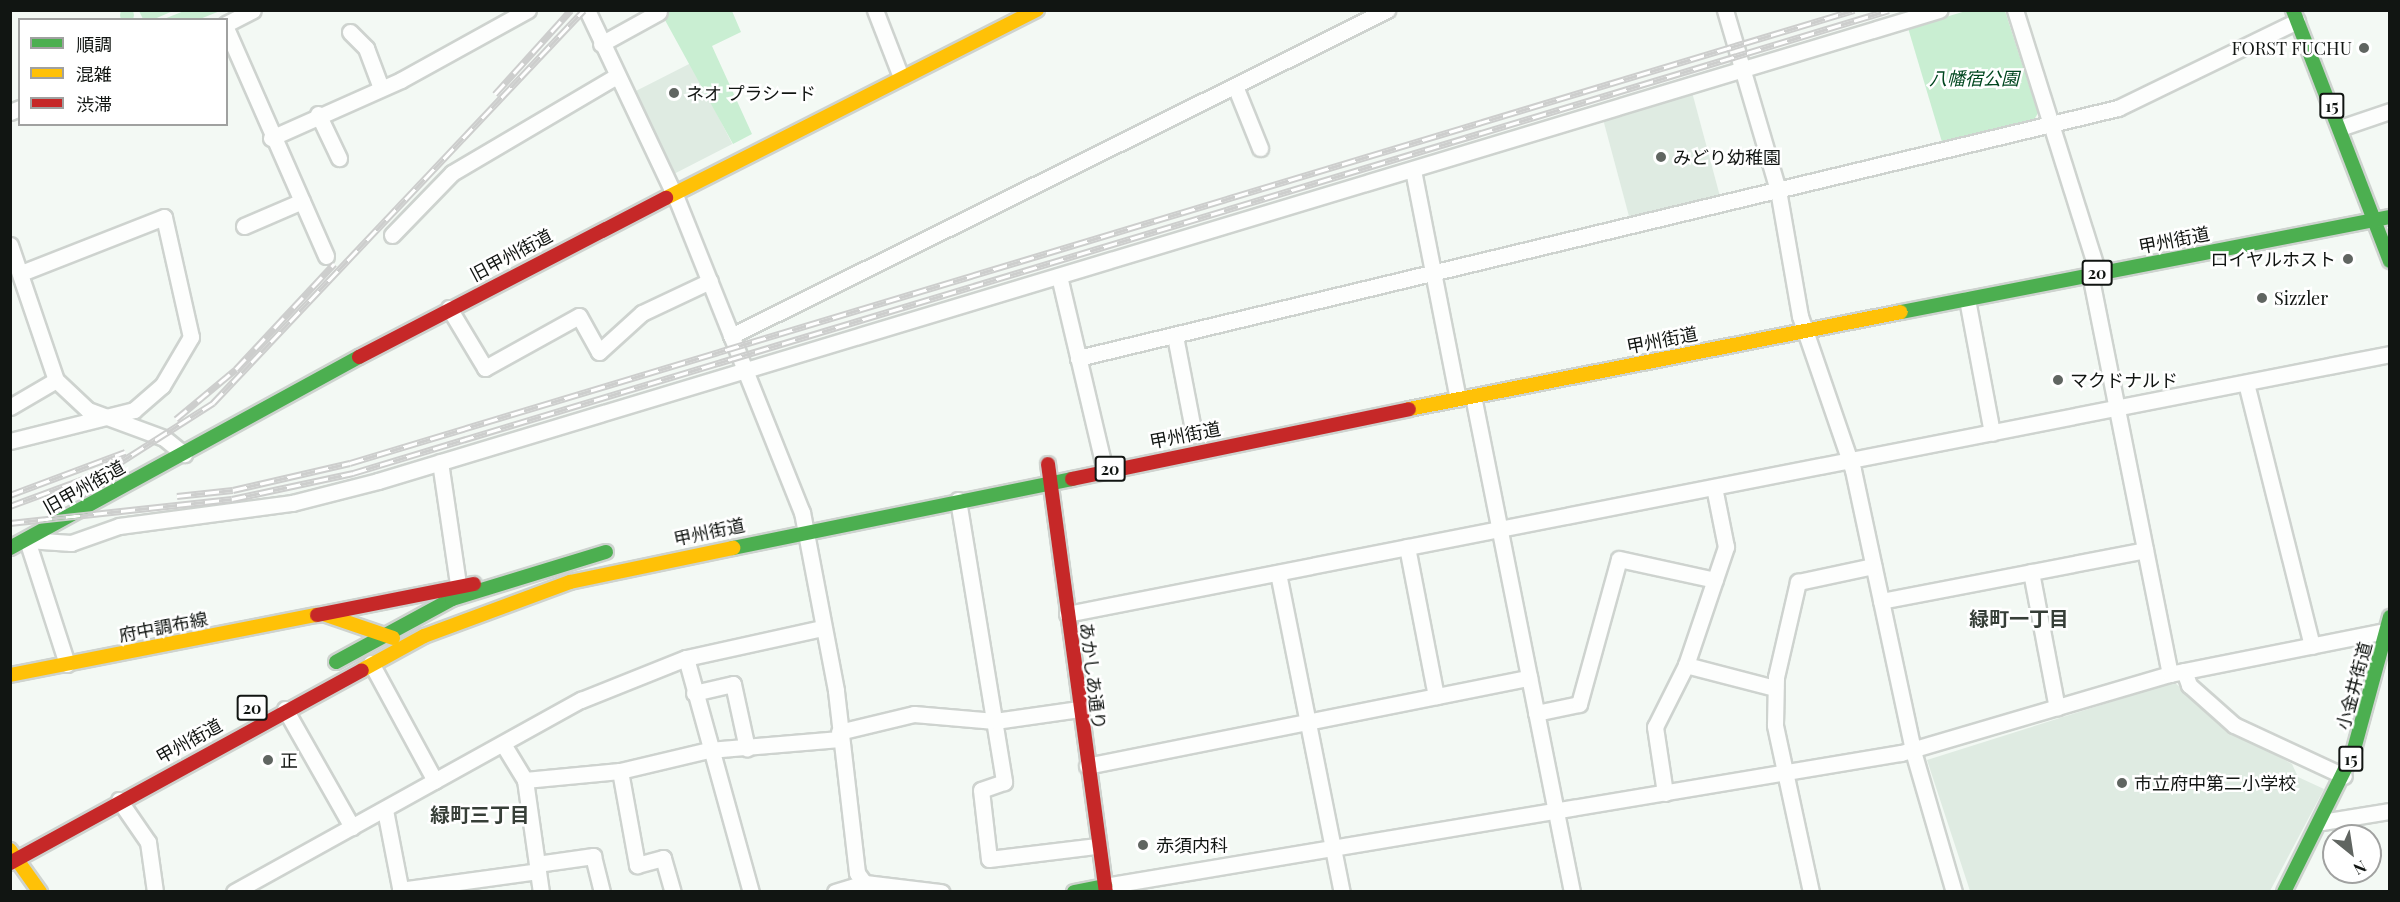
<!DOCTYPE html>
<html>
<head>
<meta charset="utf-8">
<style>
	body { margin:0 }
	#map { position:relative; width:2400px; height:902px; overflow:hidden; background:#f3f9f4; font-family:"Playfair Display","Noto Sans JP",serif }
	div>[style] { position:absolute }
	.built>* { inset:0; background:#dfebe2; transform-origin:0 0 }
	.green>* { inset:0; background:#c9eed2 }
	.round { border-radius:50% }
	.roads { filter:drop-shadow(2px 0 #ced3cf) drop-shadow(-2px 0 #ced3cf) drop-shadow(0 2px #ced3cf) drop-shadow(0 -2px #ced3cf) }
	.street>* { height:15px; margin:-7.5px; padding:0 7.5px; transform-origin:7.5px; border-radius:7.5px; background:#fdfefd }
	.fast>* { height:14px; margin:-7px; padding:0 7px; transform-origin:7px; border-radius:7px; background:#4caf50 }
	.slow>* { height:14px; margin:-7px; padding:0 7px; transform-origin:7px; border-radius:7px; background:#ffc107 }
	.jam>* { height:14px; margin:-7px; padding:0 7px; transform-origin:7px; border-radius:7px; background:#c62828 }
	.rail>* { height:7px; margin-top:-3.5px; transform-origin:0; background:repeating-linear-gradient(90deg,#fff 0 14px,#cdcecd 0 28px); box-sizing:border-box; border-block:2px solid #cdcecd }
	.dots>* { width:16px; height:16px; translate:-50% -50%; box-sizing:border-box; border:3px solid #fff; border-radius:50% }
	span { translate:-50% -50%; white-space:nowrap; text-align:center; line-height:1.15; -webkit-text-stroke:5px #fff; paint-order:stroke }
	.shield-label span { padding:2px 4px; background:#fff; border:2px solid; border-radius:4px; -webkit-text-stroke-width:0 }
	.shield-label { font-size:16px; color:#111512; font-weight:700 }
	.poi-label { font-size:18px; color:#111512 }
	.right { translate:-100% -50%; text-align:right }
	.left { translate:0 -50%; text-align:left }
	.park-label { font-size:18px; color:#00471f; font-style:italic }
	.street-label { font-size:18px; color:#111512 }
	.neighbourhood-label { font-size:20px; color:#363e37; font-weight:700 }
	.frame { position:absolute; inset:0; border:12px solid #111512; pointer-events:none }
	.legend { position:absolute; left:18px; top:18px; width:210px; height:108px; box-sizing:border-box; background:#fff; border:2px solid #a0a1a0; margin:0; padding:8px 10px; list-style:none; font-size:18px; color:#111512 }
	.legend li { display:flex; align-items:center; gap:12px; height:30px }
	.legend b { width:30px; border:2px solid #a0a1a0 }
	.north { position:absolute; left:2322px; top:824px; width:60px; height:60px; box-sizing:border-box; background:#fff; border:2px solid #a0a1a0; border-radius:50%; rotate:150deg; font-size:16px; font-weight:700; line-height:24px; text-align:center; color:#111512 }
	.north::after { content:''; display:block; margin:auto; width:21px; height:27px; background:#606561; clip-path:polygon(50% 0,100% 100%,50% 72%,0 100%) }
</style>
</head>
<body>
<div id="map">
	<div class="built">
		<div style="left:691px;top:63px;width:91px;height:64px;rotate:63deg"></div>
		<div style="left:1692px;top:92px;width:107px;height:93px;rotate:75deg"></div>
		<div style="clip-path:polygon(2174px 682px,2230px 730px,2292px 764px,2298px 777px,2324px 789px,2270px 891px,1970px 891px,1927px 760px)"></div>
	</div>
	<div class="green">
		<div class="round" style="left:120px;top:8px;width:14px;height:14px"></div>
		<div style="clip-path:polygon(139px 11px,173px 11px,152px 20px,143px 19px)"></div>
		<div style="clip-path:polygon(184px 11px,184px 10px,220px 11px,200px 19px,164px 19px)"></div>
		<div style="clip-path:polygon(660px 11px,732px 11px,741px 32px,712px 46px,752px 134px,733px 144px)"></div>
		<div style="clip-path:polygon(1966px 11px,2005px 11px,2038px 113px,2034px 120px,1942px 142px,1908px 28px)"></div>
	</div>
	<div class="roads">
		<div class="street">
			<div style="left:587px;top:10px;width:210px;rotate:64.7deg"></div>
			<div style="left:677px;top:200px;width:336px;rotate:68.2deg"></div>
			<div style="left:802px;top:512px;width:182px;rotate:79.2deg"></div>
			<div style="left:836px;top:691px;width:183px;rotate:83.4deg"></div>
			<div style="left:857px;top:873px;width:24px;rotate:54deg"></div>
			<div style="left:875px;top:10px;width:72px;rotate:68.8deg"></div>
			<div style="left:1725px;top:10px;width:188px;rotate:73.6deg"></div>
			<div style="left:1778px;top:190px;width:128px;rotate:80.1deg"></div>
			<div style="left:1800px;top:316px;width:163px;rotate:71deg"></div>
			<div style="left:1853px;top:470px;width:287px;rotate:77.9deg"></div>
			<div style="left:1913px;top:751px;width:147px;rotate:73.8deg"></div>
			<div style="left:2015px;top:10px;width:276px;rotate:72.5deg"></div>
			<div style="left:226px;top:24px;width:30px;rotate:-27deg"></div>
			<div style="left:226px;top:28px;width:249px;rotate:66.3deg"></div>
			<div style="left:350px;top:32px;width:23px;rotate:45deg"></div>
			<div style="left:366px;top:48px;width:43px;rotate:69.4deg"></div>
			<div style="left:601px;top:44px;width:66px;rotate:-28.9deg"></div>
			<div style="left:1235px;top:86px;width:67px;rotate:68deg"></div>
			<div style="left:10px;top:112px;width:11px;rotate:-22deg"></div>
			<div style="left:318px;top:114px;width:49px;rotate:64.5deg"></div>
			<div style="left:2340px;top:128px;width:53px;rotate:-18.8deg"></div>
			<div style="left:271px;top:138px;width:142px;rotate:-24deg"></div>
			<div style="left:401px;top:80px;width:145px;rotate:-28.9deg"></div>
			<div style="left:1413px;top:170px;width:233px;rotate:78.9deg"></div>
			<div style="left:244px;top:226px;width:63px;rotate:-23.3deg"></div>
			<div style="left:392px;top:235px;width:86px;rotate:-45.9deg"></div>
			<div style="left:452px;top:173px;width:189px;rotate:-30.5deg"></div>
			<div style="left:10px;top:245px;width:143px;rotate:71.2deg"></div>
			<div style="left:56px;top:380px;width:44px;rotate:43.2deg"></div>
			<div style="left:88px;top:410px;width:81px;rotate:20.2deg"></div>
			<div style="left:164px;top:438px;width:26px;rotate:39deg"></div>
			<div style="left:2090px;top:274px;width:408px;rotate:78.7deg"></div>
			<div style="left:1059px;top:276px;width:199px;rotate:76.7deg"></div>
			<div style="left:1967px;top:299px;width:136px;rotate:79.4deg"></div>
			<div style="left:449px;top:308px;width:70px;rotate:59deg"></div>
			<div style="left:485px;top:368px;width:107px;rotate:-29deg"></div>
			<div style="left:579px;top:316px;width:41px;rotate:60.9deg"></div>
			<div style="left:599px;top:352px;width:58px;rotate:-42.2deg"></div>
			<div style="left:642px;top:313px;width:75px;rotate:-25.2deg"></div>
			<div style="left:731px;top:336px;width:733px;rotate:-26.43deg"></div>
			<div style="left:1175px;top:336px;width:101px;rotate:79.1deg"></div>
			<div style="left:1078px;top:358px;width:1070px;rotate:-13.52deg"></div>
			<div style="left:2118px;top:108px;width:199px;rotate:-25.9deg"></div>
			<div style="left:2246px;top:383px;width:271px;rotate:75.9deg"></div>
			<div style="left:1473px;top:396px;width:506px;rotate:78.71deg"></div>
			<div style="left:10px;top:407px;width:53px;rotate:-30.4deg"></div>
			<div style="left:10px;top:441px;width:128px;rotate:-14deg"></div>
			<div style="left:134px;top:410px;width:37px;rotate:-41deg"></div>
			<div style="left:162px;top:386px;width:57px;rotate:-59.4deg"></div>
			<div style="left:191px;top:337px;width:123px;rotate:-102.7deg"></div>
			<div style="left:164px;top:217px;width:154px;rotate:158.6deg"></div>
			<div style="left:440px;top:462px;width:123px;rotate:81.6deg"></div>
			<div style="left:958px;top:500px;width:286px;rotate:80.7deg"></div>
			<div style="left:1004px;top:782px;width:24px;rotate:161deg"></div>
			<div style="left:981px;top:790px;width:69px;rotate:83.4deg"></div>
			<div style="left:989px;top:859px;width:109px;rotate:-6.9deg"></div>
			<div style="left:1407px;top:547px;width:152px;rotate:79deg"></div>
			<div style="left:2031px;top:572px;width:138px;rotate:79.2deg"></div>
			<div style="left:1278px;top:573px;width:325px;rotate:78.7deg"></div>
			<div style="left:1881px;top:601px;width:269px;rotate:-10.9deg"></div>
			<div style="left:1067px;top:614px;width:1348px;rotate:-11.12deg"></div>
			<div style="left:686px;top:658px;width:243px;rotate:74.5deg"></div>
			<div style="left:371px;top:663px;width:134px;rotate:61.5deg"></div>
			<div style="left:67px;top:664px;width:130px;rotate:-107.9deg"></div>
			<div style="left:27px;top:540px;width:44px;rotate:3.9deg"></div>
			<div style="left:71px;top:543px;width:51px;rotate:-19.5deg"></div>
			<div style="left:119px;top:526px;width:175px;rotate:-7.6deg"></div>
			<div style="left:292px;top:503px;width:89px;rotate:-14.3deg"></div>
			<div style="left:378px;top:481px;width:1631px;rotate:-16.79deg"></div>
			<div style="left:1686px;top:665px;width:92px;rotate:14.5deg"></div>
			<div style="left:2184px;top:671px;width:15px;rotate:70deg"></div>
			<div style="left:2189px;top:685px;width:60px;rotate:41.6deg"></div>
			<div style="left:2234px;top:725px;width:121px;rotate:24.9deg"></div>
			<div style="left:694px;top:693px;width:40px;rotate:-13deg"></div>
			<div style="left:733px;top:684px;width:66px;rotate:77.7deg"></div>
			<div style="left:285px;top:709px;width:136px;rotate:60.4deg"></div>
			<div style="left:1536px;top:713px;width:44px;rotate:-11.8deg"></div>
			<div style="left:1579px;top:704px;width:150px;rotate:-74.6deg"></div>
			<div style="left:1619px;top:559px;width:98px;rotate:12.3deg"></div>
			<div style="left:839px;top:732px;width:77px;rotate:-13.5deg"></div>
			<div style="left:914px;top:714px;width:81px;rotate:4.9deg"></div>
			<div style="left:995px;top:721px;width:85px;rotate:-8.1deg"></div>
			<div style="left:503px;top:744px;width:42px;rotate:58.6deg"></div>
			<div style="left:525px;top:780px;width:113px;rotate:81.9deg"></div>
			<div style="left:1087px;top:766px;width:451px;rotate:-11.3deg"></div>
			<div style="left:620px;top:771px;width:96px;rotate:79.7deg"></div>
			<div style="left:637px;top:865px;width:27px;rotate:-15deg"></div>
			<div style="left:663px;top:858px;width:35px;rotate:74deg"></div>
			<div style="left:525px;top:780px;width:95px;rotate:-5.4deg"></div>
			<div style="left:620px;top:771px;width:91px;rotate:-13.3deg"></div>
			<div style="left:709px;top:750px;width:131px;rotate:-4.8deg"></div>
			<div style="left:1665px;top:793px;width:67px;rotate:-98.6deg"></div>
			<div style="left:1655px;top:727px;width:69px;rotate:-63.4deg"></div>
			<div style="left:1686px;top:665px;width:125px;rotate:-71.3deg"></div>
			<div style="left:1726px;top:547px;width:61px;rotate:-101.3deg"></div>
			<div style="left:119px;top:800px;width:51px;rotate:55.4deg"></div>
			<div style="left:148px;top:842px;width:50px;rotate:82deg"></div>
			<div style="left:385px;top:810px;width:84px;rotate:79deg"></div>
			<div style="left:2322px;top:822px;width:69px;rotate:-9.2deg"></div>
			<div style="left:537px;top:864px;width:57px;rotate:-8.1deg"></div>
			<div style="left:593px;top:856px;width:37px;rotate:76deg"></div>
			<div style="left:1105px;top:886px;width:807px;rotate:-9.49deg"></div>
			<div style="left:1901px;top:753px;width:280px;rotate:-16.4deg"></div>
			<div style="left:2170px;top:674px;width:220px;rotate:-11.3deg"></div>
			<div style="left:400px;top:890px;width:139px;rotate:-7.8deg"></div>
			<div style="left:234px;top:892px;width:397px;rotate:-29deg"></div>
			<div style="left:581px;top:700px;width:113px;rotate:-21.8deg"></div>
			<div style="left:686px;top:658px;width:140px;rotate:-12.4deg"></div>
			<div style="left:835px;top:892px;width:31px;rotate:-17deg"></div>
			<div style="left:865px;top:883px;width:77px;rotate:6.8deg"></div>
			<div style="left:1811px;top:892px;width:171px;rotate:-102.2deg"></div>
			<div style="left:1775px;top:725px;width:48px;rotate:-88.8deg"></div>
			<div style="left:1776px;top:677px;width:98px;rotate:-77deg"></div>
			<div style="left:1798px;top:582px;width:77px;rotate:-12deg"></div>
		</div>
		<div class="fast">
			<div style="left:2293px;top:10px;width:269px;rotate:68.9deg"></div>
			<div style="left:1901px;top:312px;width:498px;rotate:-11deg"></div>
			<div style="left:10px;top:548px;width:398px;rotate:-28.7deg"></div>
			<div style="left:733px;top:548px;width:346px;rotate:-11.5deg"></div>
			<div style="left:336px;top:662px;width:132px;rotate:-28.5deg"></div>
			<div style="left:452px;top:599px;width:161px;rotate:-17deg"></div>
			<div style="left:1074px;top:892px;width:32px;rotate:-11deg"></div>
			<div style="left:2284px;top:892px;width:155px;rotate:-63.6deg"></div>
			<div style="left:2353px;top:753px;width:141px;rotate:-74.8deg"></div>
		</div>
		<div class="slow">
			<div style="left:666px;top:198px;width:416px;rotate:-26.9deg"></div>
			<div style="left:1409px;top:409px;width:501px;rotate:-11.15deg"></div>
			<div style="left:323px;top:614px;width:74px;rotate:18.9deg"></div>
			<div style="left:362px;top:670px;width:71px;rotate:-28.7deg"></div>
			<div style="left:424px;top:636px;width:156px;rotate:-20.3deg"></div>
			<div style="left:570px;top:582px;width:167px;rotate:-11.8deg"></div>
			<div style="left:10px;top:675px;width:313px;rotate:-11.1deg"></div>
			<div style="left:10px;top:850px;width:52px;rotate:54.5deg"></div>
		</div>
		<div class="jam">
			<div style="left:359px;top:357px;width:346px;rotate:-27.4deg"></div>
			<div style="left:1048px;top:464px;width:432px;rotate:82.3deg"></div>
			<div style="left:1072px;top:479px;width:344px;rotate:-11.7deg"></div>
			<div style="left:317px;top:615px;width:160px;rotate:-11.2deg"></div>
			<div style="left:10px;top:863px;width:401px;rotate:-28.7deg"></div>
		</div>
	</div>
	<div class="rail">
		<div style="left:495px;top:94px;width:113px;rotate:-47.9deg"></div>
		<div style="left:176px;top:419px;width:78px;rotate:-39.8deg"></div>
		<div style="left:236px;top:369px;width:144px;rotate:-47deg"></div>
		<div style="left:10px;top:495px;width:123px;rotate:-20.5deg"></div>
		<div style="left:177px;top:496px;width:56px;rotate:-6.1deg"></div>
		<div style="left:233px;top:490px;width:120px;rotate:-13deg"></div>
		<div style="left:350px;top:463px;width:1571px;rotate:-16.76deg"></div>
		<div style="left:10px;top:506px;width:104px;rotate:-20.2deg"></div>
		<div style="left:108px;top:470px;width:125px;rotate:-32.5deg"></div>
		<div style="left:213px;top:403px;width:540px;rotate:-46.65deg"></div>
		<div style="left:10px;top:523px;width:223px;rotate:-6.2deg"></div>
		<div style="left:232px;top:499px;width:124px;rotate:-12.1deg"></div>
		<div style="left:353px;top:473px;width:1604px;rotate:-16.77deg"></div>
	</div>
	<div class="dots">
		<div style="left:2364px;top:48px;background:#606561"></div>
		<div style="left:674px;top:93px;background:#606561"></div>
		<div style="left:1661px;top:157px;background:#606561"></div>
		<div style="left:2348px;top:259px;background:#606561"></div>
		<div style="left:2262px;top:298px;background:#606561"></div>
		<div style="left:2058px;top:380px;background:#606561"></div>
		<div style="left:268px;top:760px;background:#606561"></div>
		<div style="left:2122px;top:783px;background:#606561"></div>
		<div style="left:1143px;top:845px;background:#606561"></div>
	</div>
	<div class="shield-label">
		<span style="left:2332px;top:106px">15</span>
		<span style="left:2097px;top:273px">20</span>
		<span style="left:1110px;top:469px">20</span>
		<span style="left:252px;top:708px">20</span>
		<span style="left:2351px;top:759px">15</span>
	</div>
	<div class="poi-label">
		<span class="right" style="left:2352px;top:48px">FORST FUCHU</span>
		<span class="left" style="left:686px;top:93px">ネオ プラシード</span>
		<span class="left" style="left:1673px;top:157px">みどり幼稚園</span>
		<span class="right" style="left:2336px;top:259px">ロイヤルホスト</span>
		<span class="left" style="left:2274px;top:298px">Sizzler</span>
		<span class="left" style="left:2070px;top:380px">マクドナルド</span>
		<span class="left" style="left:280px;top:760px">正</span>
		<span class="left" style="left:2134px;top:783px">市立府中第二小学校</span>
		<span class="left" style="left:1156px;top:845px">赤須内科</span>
	</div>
	<div class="park-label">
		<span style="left:1974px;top:78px">八幡宿公園</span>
	</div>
	<div class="street-label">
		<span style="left:2174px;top:240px;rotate:-11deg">甲州街道</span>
		<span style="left:511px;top:255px;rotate:-28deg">旧甲州街道</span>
		<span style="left:1662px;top:340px;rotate:-11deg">甲州街道</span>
		<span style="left:1185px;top:435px;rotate:-11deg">甲州街道</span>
		<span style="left:84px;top:487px;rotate:-29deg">旧甲州街道</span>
		<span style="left:709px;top:532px;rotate:-12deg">甲州街道</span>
		<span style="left:163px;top:627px;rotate:-11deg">府中調布線</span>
		<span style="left:1093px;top:676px;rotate:83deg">あかしあ通り</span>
		<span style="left:2354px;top:686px;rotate:-75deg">小金井街道</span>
		<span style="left:189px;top:741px;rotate:-29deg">甲州街道</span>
	</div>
	<div class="neighbourhood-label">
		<span style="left:2019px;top:617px">緑町一丁目</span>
		<span style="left:480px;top:813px">緑町三丁目</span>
	</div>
	<div class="frame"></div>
	<ul class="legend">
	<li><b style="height:8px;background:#4caf50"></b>順調</li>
	<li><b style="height:8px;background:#ffc107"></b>混雑</li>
	<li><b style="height:8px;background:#c62828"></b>渋滞</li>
	</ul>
	<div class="north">N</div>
</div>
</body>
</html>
